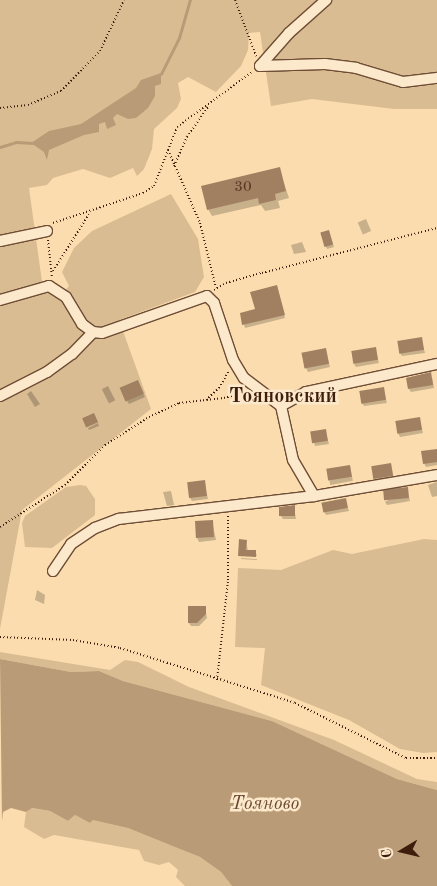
<!DOCTYPE html>
<html>
<head>
<meta charset="utf-8">
<style>
	body { margin:0 }
	#map { position:relative; width:437px; height:886px; overflow:hidden; background:#fadcae; font-family:"Old Standard TT",serif }
	div>[style] { position:absolute }
	.green>* { inset:0; background:#dabc93 }
	.water>* { inset:0; background:#ba9b77 }
	.shadow>* { inset:0; background:#0003; transform-origin:0 0 }
	.stream>* { height:2.5px; margin:-1.25px; padding:0 1.25px; transform-origin:1.25px; border-radius:1.25px; background:#ba9b77 }
	.building>* { inset:0; background:#a08061; transform-origin:0 0 }
	.path>* { height:2px; margin-top:-1px; transform-origin:0; background:repeating-linear-gradient(90deg,#3f1d0d 0 1px,transparent 0 3.5px) }
	.roads { filter:drop-shadow(1px 0 #6e4d35) drop-shadow(-1px 0 #6e4d35) drop-shadow(0 1px #6e4d35) drop-shadow(0 -1px #6e4d35) }
	.minor>* { height:10px; margin:-5px; padding:0 5px; transform-origin:5px; border-radius:5px; background:#fce8ca }
	span { translate:-50% -50%; white-space:nowrap; text-align:center; line-height:1.15; -webkit-text-stroke:5px #fce8ca; paint-order:stroke }
	.number-label { font-size:15px; color:#573622 }
	.number-label span { -webkit-text-stroke-width:0 }
	.water-label { font-size:19px; color:#6a4932; font-style:italic }
	.quarter-label { font-size:20px; color:#3f1d0d; font-weight:700 }
	.north { position:absolute; left:377px; top:826px; width:50px; height:50px; -webkit-text-stroke:4px #fce8ca; paint-order:stroke; rotate:261deg; font-size:14px; font-weight:700; line-height:20px; text-align:center; color:#3f1d0d }
	.north::after { content:''; display:block; margin:auto; width:18px; height:22px; background:#3f1d0d; clip-path:polygon(50% 0,100% 100%,50% 72%,0 100%) }
</style>
</head>
<body>
<div id="map">
	<div class="green">
		<div style="clip-path:polygon(0 0,437px 0,437px 109px,394px 109px,312px 99px,271px 106px,260px 32px,249px 33px,248px 50px,241px 66px,216px 92px,188px 77px,178px 83px,181px 99px,177px 108px,154px 129px,152px 149px,144px 169px,137px 176px,133px 168px,110px 178px,83px 169px,53px 178px,47px 185px,29px 188px,43px 289px,60px 296px,69px 286px,62px 272px,74px 248px,92px 231px,171px 194px,198px 239px,204px 277px,195px 292px,119px 320px,151px 409px,22px 510px,0 629px)"></div>
		<div style="clip-path:polygon(80px 485px,86px 486px,95px 499px,95px 515px,52px 548px,25px 547px,22px 523px,25px 516px,66px 487px)"></div>
		<div style="clip-path:polygon(424px 539px,437px 540px,437px 752px,423px 753px,400px 749px,349px 720px,261px 685px,265px 648px,235px 647px,238px 568px,281px 570px,333px 550px,352px 554px)"></div>
		<div style="clip-path:polygon(0 652px,110px 670px,125px 660px,138px 662px,189px 687px,334px 740px,417px 779px,437px 782px,437px 790px,397px 779px,272px 721px,123px 681px,99px 671px,71px 672px,0 659px)"></div>
		<div style="clip-path:polygon(31px 808px,50px 811px,68px 821px,75px 815px,90px 823px,93px 819px,128px 828px,181px 849px,200px 857px,221px 872px,232px 886px,185px 886px,176px 877px,178px 870px,169px 862px,159px 865px,144px 861px,139px 850px,54px 835px,44px 839px,24px 827px,26px 812px)"></div>
	</div>
	<div class="water">
		<div style="clip-path:polygon(161px 73px,161px 84px,155px 86px,155px 96px,148px 108px,136px 118px,128px 119px,117px 114px,113px 118px,116px 125px,107px 129px,105px 122px,99px 124px,99px 132px,84px 135px,49px 150px,47px 160px,44px 152px,31px 143px,49px 131px,81px 124px,136px 88px,141px 80px)"></div>
		<div style="clip-path:polygon(0 659px,71px 672px,99px 671px,123px 681px,272px 721px,397px 779px,437px 790px,437px 886px,232px 886px,221px 872px,200px 857px,128px 828px,93px 820px,90px 823px,75px 815px,68px 821px,50px 811px,32px 808px,26px 812px,11px 808px,3px 812px,2px 821px)"></div>
	</div>
	<div class="shadow">
		<div style="clip-path:polygon(279px 169px,289px 198px,278px 201px,280px 208px,265px 211px,261px 205px,212px 216px,208px 209px)"></div>
		<div style="left:366px;top:219px;width:13px;height:9px;rotate:67deg"></div>
		<div style="clip-path:polygon(321px 234px,330px 235px,334px 247px,327px 249px)"></div>
		<div style="clip-path:polygon(302px 242px,306px 252px,294px 254px,291px 245px)"></div>
		<div style="clip-path:polygon(277px 287px,285px 318px,245px 328px,241px 314px,256px 310px)"></div>
		<div style="clip-path:polygon(421px 338px,425px 353px,402px 356px,400px 353px)"></div>
		<div style="clip-path:polygon(325px 349px,330px 367px,308px 372px,306px 368px)"></div>
		<div style="clip-path:polygon(375px 349px,379px 363px,356px 367px,354px 364px)"></div>
		<div style="clip-path:polygon(432px 377px,434px 388px,411px 392px,409px 389px)"></div>
		<div style="clip-path:polygon(139px 385px,145px 397px,129px 404px,127px 401px)"></div>
		<div style="left:108px;top:386px;width:16px;height:7px;rotate:63deg"></div>
		<div style="clip-path:polygon(383px 388px,387px 403px,364px 406px,362px 403px)"></div>
		<div style="clip-path:polygon(31px 391px,40px 404px,35px 407px,27px 394px)"></div>
		<div style="clip-path:polygon(419px 418px,423px 433px,400px 437px,398px 433px)"></div>
		<div style="clip-path:polygon(98px 423px,99px 426px,89px 430px,88px 428px)"></div>
		<div style="clip-path:polygon(325px 430px,329px 444px,315px 446px,311px 432px)"></div>
		<div style="clip-path:polygon(437px 450px,437px 465px,426px 467px,424px 463px)"></div>
		<div style="clip-path:polygon(391px 464px,394px 479px,376px 481px,374px 477px)"></div>
		<div style="left:350px;top:466px;width:15px;height:23px;rotate:79deg"></div>
		<div style="clip-path:polygon(204px 481px,208px 499px,192px 501px,190px 498px)"></div>
		<div style="clip-path:polygon(437px 482px,437px 496px,432px 497px,428px 485px)"></div>
		<div style="clip-path:polygon(407px 488px,410px 501px,387px 505px,385px 502px)"></div>
		<div style="clip-path:polygon(171px 491px,174px 505px,167px 506px,163px 492px)"></div>
		<div style="clip-path:polygon(345px 499px,349px 511px,326px 515px,324px 511px)"></div>
		<div style="clip-path:polygon(294px 507px,296px 519px,283px 519px,281px 516px)"></div>
		<div style="clip-path:polygon(212px 521px,216px 540px,199px 542px,197px 538px)"></div>
		<div style="clip-path:polygon(241px 541px,246px 541px,248px 551px,255px 551px,257px 556px,240px 556px)"></div>
		<div style="left:241px;top:558px;width:16px;height:1px;rotate:4deg"></div>
		<div style="clip-path:polygon(37px 590px,45px 595px,44px 604px,35px 600px)"></div>
		<div style="clip-path:polygon(205px 607px,207px 618px,199px 626px,191px 626px,189px 623px)"></div>
	</div>
	<div class="stream">
		<div style="left:161px;top:74px;width:40px;rotate:-63.4deg"></div>
		<div style="left:179px;top:38px;width:40px;rotate:-74deg"></div>
		<div style="left:0;top:147px;width:17px;rotate:-17deg"></div>
		<div style="left:16px;top:142px;width:17px;rotate:3deg"></div>
	</div>
	<div class="building">
		<div style="clip-path:polygon(280px 167px,286px 191px,275px 194px,276px 200px,259px 204px,258px 198px,207px 210px,201px 186px)"></div>
		<div style="left:329px;top:230px;width:15px;height:9px;rotate:74deg"></div>
		<div style="clip-path:polygon(277px 285px,285px 315px,242px 325px,240px 313px,255px 309px,250px 292px)"></div>
		<div style="left:422px;top:337px;width:13px;height:25px;rotate:81deg"></div>
		<div style="left:376px;top:347px;width:13px;height:25px;rotate:81deg"></div>
		<div style="left:326px;top:348px;width:16px;height:25px;rotate:79deg"></div>
		<div style="clip-path:polygon(431px 372px,433px 385px,408px 389px,406px 378px)"></div>
		<div style="left:138px;top:380px;width:15px;height:20px;rotate:67deg"></div>
		<div style="left:384px;top:387px;width:13px;height:25px;rotate:81deg"></div>
		<div style="left:94px;top:413px;width:10px;height:13px;rotate:66deg"></div>
		<div style="left:420px;top:417px;width:13px;height:25px;rotate:81deg"></div>
		<div style="left:326px;top:429px;width:12px;height:16px;rotate:81deg"></div>
		<div style="clip-path:polygon(437px 449px,437px 462px,423px 464px,421px 451px)"></div>
		<div style="left:391px;top:463px;width:13px;height:20px;rotate:81deg"></div>
		<div style="left:350px;top:465px;width:12px;height:24px;rotate:81deg"></div>
		<div style="left:205px;top:480px;width:16px;height:18px;rotate:83deg"></div>
		<div style="left:408px;top:487px;width:11px;height:25px;rotate:85deg"></div>
		<div style="left:346px;top:498px;width:10px;height:25px;rotate:79deg"></div>
		<div style="clip-path:polygon(295px 505px,295px 516px,279px 516px,279px 507px)"></div>
		<div style="left:213px;top:520px;width:17px;height:18px;rotate:87deg"></div>
		<div style="clip-path:polygon(239px 539px,247px 540px,246px 550px,256px 550px,256px 557px,238px 556px)"></div>
		<div style="clip-path:polygon(188px 606px,206px 606px,206px 614px,197px 623px,188px 623px)"></div>
	</div>
	<div class="path">
		<div style="left:235px;top:0;width:60px;rotate:69.4deg"></div>
		<div style="left:0;top:108px;width:28px;rotate:-6deg"></div>
		<div style="left:28px;top:105px;width:36px;rotate:-23deg"></div>
		<div style="left:61px;top:91px;width:56px;rotate:-45.7deg"></div>
		<div style="left:100px;top:51px;width:56px;rotate:-64.8deg"></div>
		<div style="left:168px;top:150px;width:80px;rotate:66.3deg"></div>
		<div style="left:200px;top:223px;width:67px;rotate:76.2deg"></div>
		<div style="left:174px;top:166px;width:32px;rotate:-66deg"></div>
		<div style="left:187px;top:137px;width:38px;rotate:-55deg"></div>
		<div style="left:53px;top:223px;width:95px;rotate:-18.4deg"></div>
		<div style="left:143px;top:193px;width:13px;rotate:-32deg"></div>
		<div style="left:154px;top:186px;width:63px;rotate:-68.7deg"></div>
		<div style="left:177px;top:127px;width:93px;rotate:-36.3deg"></div>
		<div style="left:48px;top:240px;width:37px;rotate:84deg"></div>
		<div style="left:53px;top:271px;width:67px;rotate:-57.7deg"></div>
		<div style="left:214px;top:290px;width:14px;rotate:-30deg"></div>
		<div style="left:226px;top:283px;width:37px;rotate:-16deg"></div>
		<div style="left:262px;top:273px;width:181px;rotate:-14.4deg"></div>
		<div style="left:206px;top:400px;width:18px;rotate:-43deg"></div>
		<div style="left:219px;top:388px;width:20px;rotate:-60deg"></div>
		<div style="left:0;top:527px;width:77px;rotate:-32.9deg"></div>
		<div style="left:65px;top:485px;width:57px;rotate:-45deg"></div>
		<div style="left:105px;top:445px;width:52px;rotate:-32.5deg"></div>
		<div style="left:149px;top:417px;width:33px;rotate:-25deg"></div>
		<div style="left:179px;top:403px;width:45px;rotate:-6.3deg"></div>
		<div style="left:224px;top:398px;width:23px;rotate:-15deg"></div>
		<div style="left:0;top:637px;width:73px;rotate:2.4deg"></div>
		<div style="left:73px;top:640px;width:48px;rotate:9.7deg"></div>
		<div style="left:120px;top:648px;width:183px;rotate:17.4deg"></div>
		<div style="left:295px;top:703px;width:124px;rotate:26.4deg"></div>
		<div style="left:406px;top:758px;width:31px"></div>
		<div style="left:217px;top:680px;width:101px;rotate:-83.7deg"></div>
		<div style="left:228px;top:580px;width:65px;rotate:-90deg"></div>
	</div>
	<div class="roads">
		<div class="minor">
			<div style="left:260px;top:66px;width:65px;rotate:-1.8deg"></div>
			<div style="left:325px;top:64px;width:31px;rotate:7deg"></div>
			<div style="left:356px;top:68px;width:49px;rotate:16.6deg"></div>
			<div style="left:403px;top:82px;width:34px;rotate:-7deg"></div>
			<div style="left:260px;top:66px;width:44px;rotate:-48.7deg"></div>
			<div style="left:289px;top:33px;width:50px;rotate:-41.7deg"></div>
			<div style="left:0;top:241px;width:48px;rotate:-12deg"></div>
			<div style="left:0;top:300px;width:51px;rotate:-15.9deg"></div>
			<div style="left:49px;top:286px;width:20px;rotate:33deg"></div>
			<div style="left:66px;top:297px;width:31px;rotate:59deg"></div>
			<div style="left:82px;top:324px;width:14px;rotate:36deg"></div>
			<div style="left:93px;top:332px;width:9px;rotate:6deg"></div>
			<div style="left:102px;top:333px;width:111px;rotate:-19.4deg"></div>
			<div style="left:207px;top:296px;width:10px;rotate:45deg"></div>
			<div style="left:214px;top:303px;width:60px;rotate:71.6deg"></div>
			<div style="left:233px;top:360px;width:21px;rotate:59deg"></div>
			<div style="left:244px;top:378px;width:46px;rotate:37.1deg"></div>
			<div style="left:281px;top:406px;width:55px;rotate:77.5deg"></div>
			<div style="left:293px;top:460px;width:42px;rotate:59.7deg"></div>
			<div style="left:314px;top:496px;width:125px;rotate:-9.7deg"></div>
			<div style="left:0;top:396px;width:53px;rotate:-27.1deg"></div>
			<div style="left:47px;top:372px;width:31px;rotate:-36deg"></div>
			<div style="left:72px;top:354px;width:30px;rotate:-46deg"></div>
			<div style="left:281px;top:406px;width:29px;rotate:-29deg"></div>
			<div style="left:306px;top:392px;width:134px;rotate:-12.1deg"></div>
			<div style="left:53px;top:571px;width:32px;rotate:-56deg"></div>
			<div style="left:71px;top:544px;width:29px;rotate:-34deg"></div>
			<div style="left:95px;top:528px;width:26px;rotate:-21deg"></div>
			<div style="left:119px;top:519px;width:196px;rotate:-6.7deg"></div>
		</div>
	</div>
	<div class="number-label">
		<span style="left:243px;top:188px">30</span>
	</div>
	<div class="water-label">
		<span style="left:265px;top:805px">Тояново</span>
	</div>
	<div class="quarter-label">
		<span style="left:283px;top:397px">Тояновский</span>
	</div>
	<div class="north">С</div>
</div>
</body>
</html>
